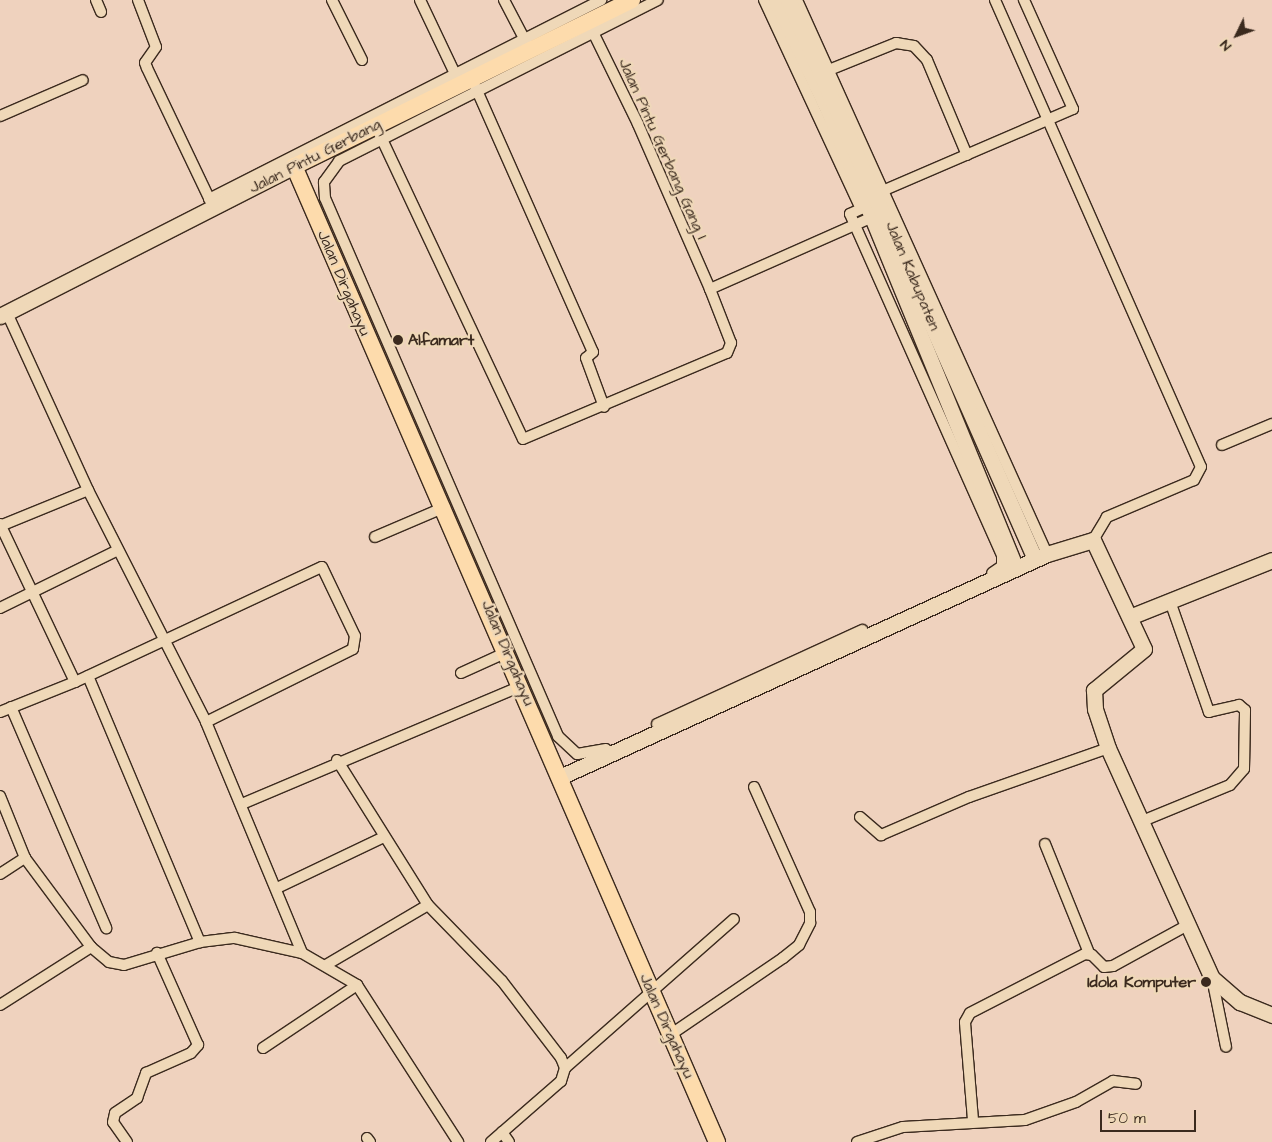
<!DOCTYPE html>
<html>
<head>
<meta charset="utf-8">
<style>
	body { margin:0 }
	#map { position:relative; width:1272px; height:1142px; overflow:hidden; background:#efd2be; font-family:"Architects Daughter",sans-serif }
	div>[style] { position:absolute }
	.roads { filter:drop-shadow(1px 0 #3b2a1e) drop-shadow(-1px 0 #3b2a1e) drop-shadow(0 1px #3b2a1e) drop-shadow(0 -1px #3b2a1e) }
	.street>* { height:10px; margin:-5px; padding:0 5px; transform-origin:5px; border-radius:5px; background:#efd8b8 }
	.secondary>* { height:15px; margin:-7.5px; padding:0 7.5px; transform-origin:7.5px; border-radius:7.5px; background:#efd8b8 }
	.primary>* { height:16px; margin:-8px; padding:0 8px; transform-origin:8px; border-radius:8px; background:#fddbac }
	.dots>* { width:14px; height:14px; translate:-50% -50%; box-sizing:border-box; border:2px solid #efd8b8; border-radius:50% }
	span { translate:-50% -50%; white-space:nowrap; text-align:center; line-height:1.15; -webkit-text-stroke:4.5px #efd8b8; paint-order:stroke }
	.street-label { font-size:16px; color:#3b2a1e }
	.poi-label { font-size:16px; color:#3b2a1e; font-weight:700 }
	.left { translate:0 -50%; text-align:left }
	.right { translate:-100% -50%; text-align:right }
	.north { position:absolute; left:1212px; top:10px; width:50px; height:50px; -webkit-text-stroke:4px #efd8b8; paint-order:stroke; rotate:228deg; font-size:14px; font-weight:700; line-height:20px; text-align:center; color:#3b2a1e }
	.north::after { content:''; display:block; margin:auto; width:18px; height:22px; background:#3b2a1e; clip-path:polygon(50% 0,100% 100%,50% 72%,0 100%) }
	.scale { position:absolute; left:1100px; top:1110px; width:96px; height:22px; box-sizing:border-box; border:2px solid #3b2a1e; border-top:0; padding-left:6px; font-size:15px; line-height:18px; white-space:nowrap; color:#3b2a1e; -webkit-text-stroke:4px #efd8b8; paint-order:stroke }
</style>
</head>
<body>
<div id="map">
	<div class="roads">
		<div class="street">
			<div style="left:96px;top:0;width:13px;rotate:67deg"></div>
			<div style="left:138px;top:0;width:50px;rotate:69deg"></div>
			<div style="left:156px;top:47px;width:19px;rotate:125deg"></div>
			<div style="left:145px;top:63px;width:5px;rotate:68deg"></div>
			<div style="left:147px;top:68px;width:151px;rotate:64.5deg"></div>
			<div style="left:332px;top:0;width:67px;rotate:63.4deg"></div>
			<div style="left:420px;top:0;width:89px;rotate:64.6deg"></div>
			<div style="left:504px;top:0;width:50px;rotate:62.4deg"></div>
			<div style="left:764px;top:0;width:230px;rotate:65.1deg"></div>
			<div style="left:861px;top:209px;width:12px;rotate:156deg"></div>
			<div style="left:850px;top:214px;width:373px;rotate:66deg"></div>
			<div style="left:1002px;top:555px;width:11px;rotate:90deg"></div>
			<div style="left:1002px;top:566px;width:12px;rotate:145deg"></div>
			<div style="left:797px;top:0;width:608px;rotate:65.71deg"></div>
			<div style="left:995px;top:0;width:510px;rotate:66.2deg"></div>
			<div style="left:1201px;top:467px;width:15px;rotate:118deg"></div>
			<div style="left:1194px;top:480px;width:95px;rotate:157deg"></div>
			<div style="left:1107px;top:517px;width:27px;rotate:121deg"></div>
			<div style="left:824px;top:72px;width:78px;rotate:-21.9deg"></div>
			<div style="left:896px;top:43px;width:18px;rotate:9deg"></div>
			<div style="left:914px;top:46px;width:19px;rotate:47deg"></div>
			<div style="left:927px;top:60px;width:103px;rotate:67.2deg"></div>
			<div style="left:475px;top:86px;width:291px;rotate:66.1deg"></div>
			<div style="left:593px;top:352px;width:9px;rotate:139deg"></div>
			<div style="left:586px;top:358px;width:52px;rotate:69.8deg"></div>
			<div style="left:0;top:116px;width:90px;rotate:-23.4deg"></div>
			<div style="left:379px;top:133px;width:338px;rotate:64.8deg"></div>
			<div style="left:523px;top:439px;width:221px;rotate:-22.9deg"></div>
			<div style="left:727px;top:353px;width:11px;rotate:-68deg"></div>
			<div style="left:731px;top:343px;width:58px;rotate:-111.3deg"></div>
			<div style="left:710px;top:289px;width:180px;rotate:-113.6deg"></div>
			<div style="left:638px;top:124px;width:109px;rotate:-116.1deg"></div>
			<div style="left:880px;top:192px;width:210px;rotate:-23.3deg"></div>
			<div style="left:1073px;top:109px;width:120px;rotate:-114.2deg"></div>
			<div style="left:209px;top:199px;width:440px;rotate:-26.9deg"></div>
			<div style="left:710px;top:289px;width:183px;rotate:-23.9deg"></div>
			<div style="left:7px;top:313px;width:195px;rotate:65.4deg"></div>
			<div style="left:88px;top:490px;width:260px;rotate:63deg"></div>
			<div style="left:206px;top:722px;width:250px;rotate:67.4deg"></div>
			<div style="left:1222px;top:445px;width:54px;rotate:-22.8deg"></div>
			<div style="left:0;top:524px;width:175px;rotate:64.6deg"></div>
			<div style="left:0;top:526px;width:95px;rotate:-22.2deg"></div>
			<div style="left:375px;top:537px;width:76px;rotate:-23.2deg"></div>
			<div style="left:0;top:608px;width:131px;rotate:-26.2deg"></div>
			<div style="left:461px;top:673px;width:51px;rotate:-24.5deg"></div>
			<div style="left:88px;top:676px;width:289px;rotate:67.2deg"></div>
			<div style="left:200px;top:942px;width:35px;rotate:-7deg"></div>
			<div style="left:235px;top:938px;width:69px;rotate:12.6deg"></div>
			<div style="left:302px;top:953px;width:64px;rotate:30.2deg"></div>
			<div style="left:357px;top:985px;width:187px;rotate:57.2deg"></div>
			<div style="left:11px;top:707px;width:241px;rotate:66.7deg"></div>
			<div style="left:0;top:712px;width:81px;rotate:-21.8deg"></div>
			<div style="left:75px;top:682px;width:272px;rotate:-25deg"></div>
			<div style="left:322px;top:567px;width:76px;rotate:64.4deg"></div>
			<div style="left:355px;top:636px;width:13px;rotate:99deg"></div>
			<div style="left:353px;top:649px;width:164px;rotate:153.6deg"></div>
			<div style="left:657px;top:724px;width:226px;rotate:-24.6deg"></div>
			<div style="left:606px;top:749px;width:29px;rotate:170deg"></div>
			<div style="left:577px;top:754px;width:26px;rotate:-137deg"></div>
			<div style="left:558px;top:736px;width:586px;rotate:-113.42deg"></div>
			<div style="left:325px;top:198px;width:16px;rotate:-94deg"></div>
			<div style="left:324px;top:182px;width:26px;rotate:-54deg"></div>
			<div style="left:339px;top:161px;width:357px;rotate:-26.8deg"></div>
			<div style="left:337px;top:760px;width:171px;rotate:57.9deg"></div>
			<div style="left:428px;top:905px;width:106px;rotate:45.8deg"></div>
			<div style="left:502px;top:981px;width:97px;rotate:52.5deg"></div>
			<div style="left:561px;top:1058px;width:11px;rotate:68deg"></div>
			<div style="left:565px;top:1068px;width:14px;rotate:107deg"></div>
			<div style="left:561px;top:1081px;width:93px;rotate:138.9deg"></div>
			<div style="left:0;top:796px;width:67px;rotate:68deg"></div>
			<div style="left:25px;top:858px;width:111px;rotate:53.4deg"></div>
			<div style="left:91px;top:947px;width:23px;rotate:40deg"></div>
			<div style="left:109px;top:962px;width:15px;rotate:11deg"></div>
			<div style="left:124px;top:965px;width:79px;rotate:-16.8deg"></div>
			<div style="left:242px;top:804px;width:303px;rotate:-22.9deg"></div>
			<div style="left:860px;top:817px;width:28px;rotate:41deg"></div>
			<div style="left:881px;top:835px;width:96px;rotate:-23.4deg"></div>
			<div style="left:969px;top:797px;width:147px;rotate:-19.4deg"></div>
			<div style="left:1140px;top:822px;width:97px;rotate:-22.3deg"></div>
			<div style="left:1230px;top:785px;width:21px;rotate:-49deg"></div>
			<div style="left:1244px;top:769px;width:59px;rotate:-89deg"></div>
			<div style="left:1245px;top:710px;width:8px;rotate:-140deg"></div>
			<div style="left:1239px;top:705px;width:31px;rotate:167deg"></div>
			<div style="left:1209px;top:712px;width:118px;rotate:-109.4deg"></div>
			<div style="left:1045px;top:844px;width:118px;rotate:68deg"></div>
			<div style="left:0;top:874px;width:30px;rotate:-33deg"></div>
			<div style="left:277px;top:888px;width:119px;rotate:-25.5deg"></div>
			<div style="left:326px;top:965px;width:118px;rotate:-30.5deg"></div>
			<div style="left:1212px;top:978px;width:70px;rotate:78.5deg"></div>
			<div style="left:0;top:1005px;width:108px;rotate:-32.5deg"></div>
			<div style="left:670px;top:1035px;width:137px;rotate:-34.3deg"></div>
			<div style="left:783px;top:958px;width:21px;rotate:-39deg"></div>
			<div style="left:799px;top:945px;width:25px;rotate:-63deg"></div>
			<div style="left:810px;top:923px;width:11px;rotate:-90deg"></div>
			<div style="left:810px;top:912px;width:137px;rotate:-114.1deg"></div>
			<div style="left:263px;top:1048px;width:113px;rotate:-33.8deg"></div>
			<div style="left:565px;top:1068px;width:225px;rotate:-41.4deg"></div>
			<div style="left:973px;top:1120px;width:98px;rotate:-94.7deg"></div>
			<div style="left:965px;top:1022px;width:10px;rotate:-61deg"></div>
			<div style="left:970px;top:1013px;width:129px;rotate:-27.2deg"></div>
			<div style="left:1085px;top:954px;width:7px;rotate:8deg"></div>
			<div style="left:1092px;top:955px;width:17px;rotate:45deg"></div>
			<div style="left:1104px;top:967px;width:9px;rotate:-6deg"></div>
			<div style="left:1113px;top:966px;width:85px;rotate:-28.7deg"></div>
			<div style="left:502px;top:1132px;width:12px;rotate:55deg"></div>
			<div style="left:367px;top:1138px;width:5px;rotate:53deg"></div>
			<div style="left:127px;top:1142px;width:24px;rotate:-125deg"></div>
			<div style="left:113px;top:1122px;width:9px;rotate:-77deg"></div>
			<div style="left:115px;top:1113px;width:27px;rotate:-34deg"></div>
			<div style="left:137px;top:1098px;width:27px;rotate:-70deg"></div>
			<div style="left:146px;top:1073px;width:49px;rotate:-24deg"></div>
			<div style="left:191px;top:1053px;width:11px;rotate:-49deg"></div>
			<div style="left:198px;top:1045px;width:101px;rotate:-114deg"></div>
			<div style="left:857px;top:1142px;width:48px;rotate:-18.1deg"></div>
			<div style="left:903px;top:1127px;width:122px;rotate:-3.3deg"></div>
			<div style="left:1025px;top:1120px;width:54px;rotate:-19.4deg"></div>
			<div style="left:1076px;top:1102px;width:43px;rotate:-29.6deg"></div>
			<div style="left:1113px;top:1081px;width:23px;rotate:7deg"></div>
		</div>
		<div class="secondary">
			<div style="left:776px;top:0;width:122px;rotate:64.7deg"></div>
			<div style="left:828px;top:110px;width:495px;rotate:67.7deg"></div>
			<div style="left:788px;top:0;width:611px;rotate:66.16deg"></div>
			<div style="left:0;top:316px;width:330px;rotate:-27deg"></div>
			<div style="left:1132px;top:616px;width:151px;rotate:-21.8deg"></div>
			<div style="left:560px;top:777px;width:536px;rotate:-24.6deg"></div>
			<div style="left:1047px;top:554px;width:48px;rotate:-16.9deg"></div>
			<div style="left:1093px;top:540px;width:120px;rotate:64.9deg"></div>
			<div style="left:1144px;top:649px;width:65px;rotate:140.6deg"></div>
			<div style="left:1094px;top:690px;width:19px;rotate:87deg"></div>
			<div style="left:1095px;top:709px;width:41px;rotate:71.6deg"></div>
			<div style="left:1108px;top:748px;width:252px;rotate:65.7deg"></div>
			<div style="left:1212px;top:978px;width:37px;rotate:41deg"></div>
			<div style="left:1240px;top:1002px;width:35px;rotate:22deg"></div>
		</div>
		<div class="primary">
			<div style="left:632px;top:0;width:377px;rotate:153.8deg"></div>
			<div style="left:294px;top:166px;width:1064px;rotate:66.57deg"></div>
		</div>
	</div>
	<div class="dots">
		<div style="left:398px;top:340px;background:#3b2a1e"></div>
		<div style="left:1206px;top:982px;background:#3b2a1e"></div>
	</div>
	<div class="street-label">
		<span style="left:663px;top:149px;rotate:66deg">Jalan Pintu Gerbang Gang I</span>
		<span style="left:315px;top:156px;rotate:-27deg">Jalan Pintu Gerbang</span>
		<span style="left:913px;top:276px;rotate:67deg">Jalan Kabupaten</span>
		<span style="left:344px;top:283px;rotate:67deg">Jalan Dirgahayu</span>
		<span style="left:508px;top:653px;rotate:67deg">Jalan Dirgahayu</span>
		<span style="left:667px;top:1026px;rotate:66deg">Jalan Dirgahayu</span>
	</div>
	<div class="poi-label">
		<span class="left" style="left:408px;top:340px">Alfamart</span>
		<span class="right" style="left:1196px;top:982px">Idola Komputer</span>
	</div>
	<div class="north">N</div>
	<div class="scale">50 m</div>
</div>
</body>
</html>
